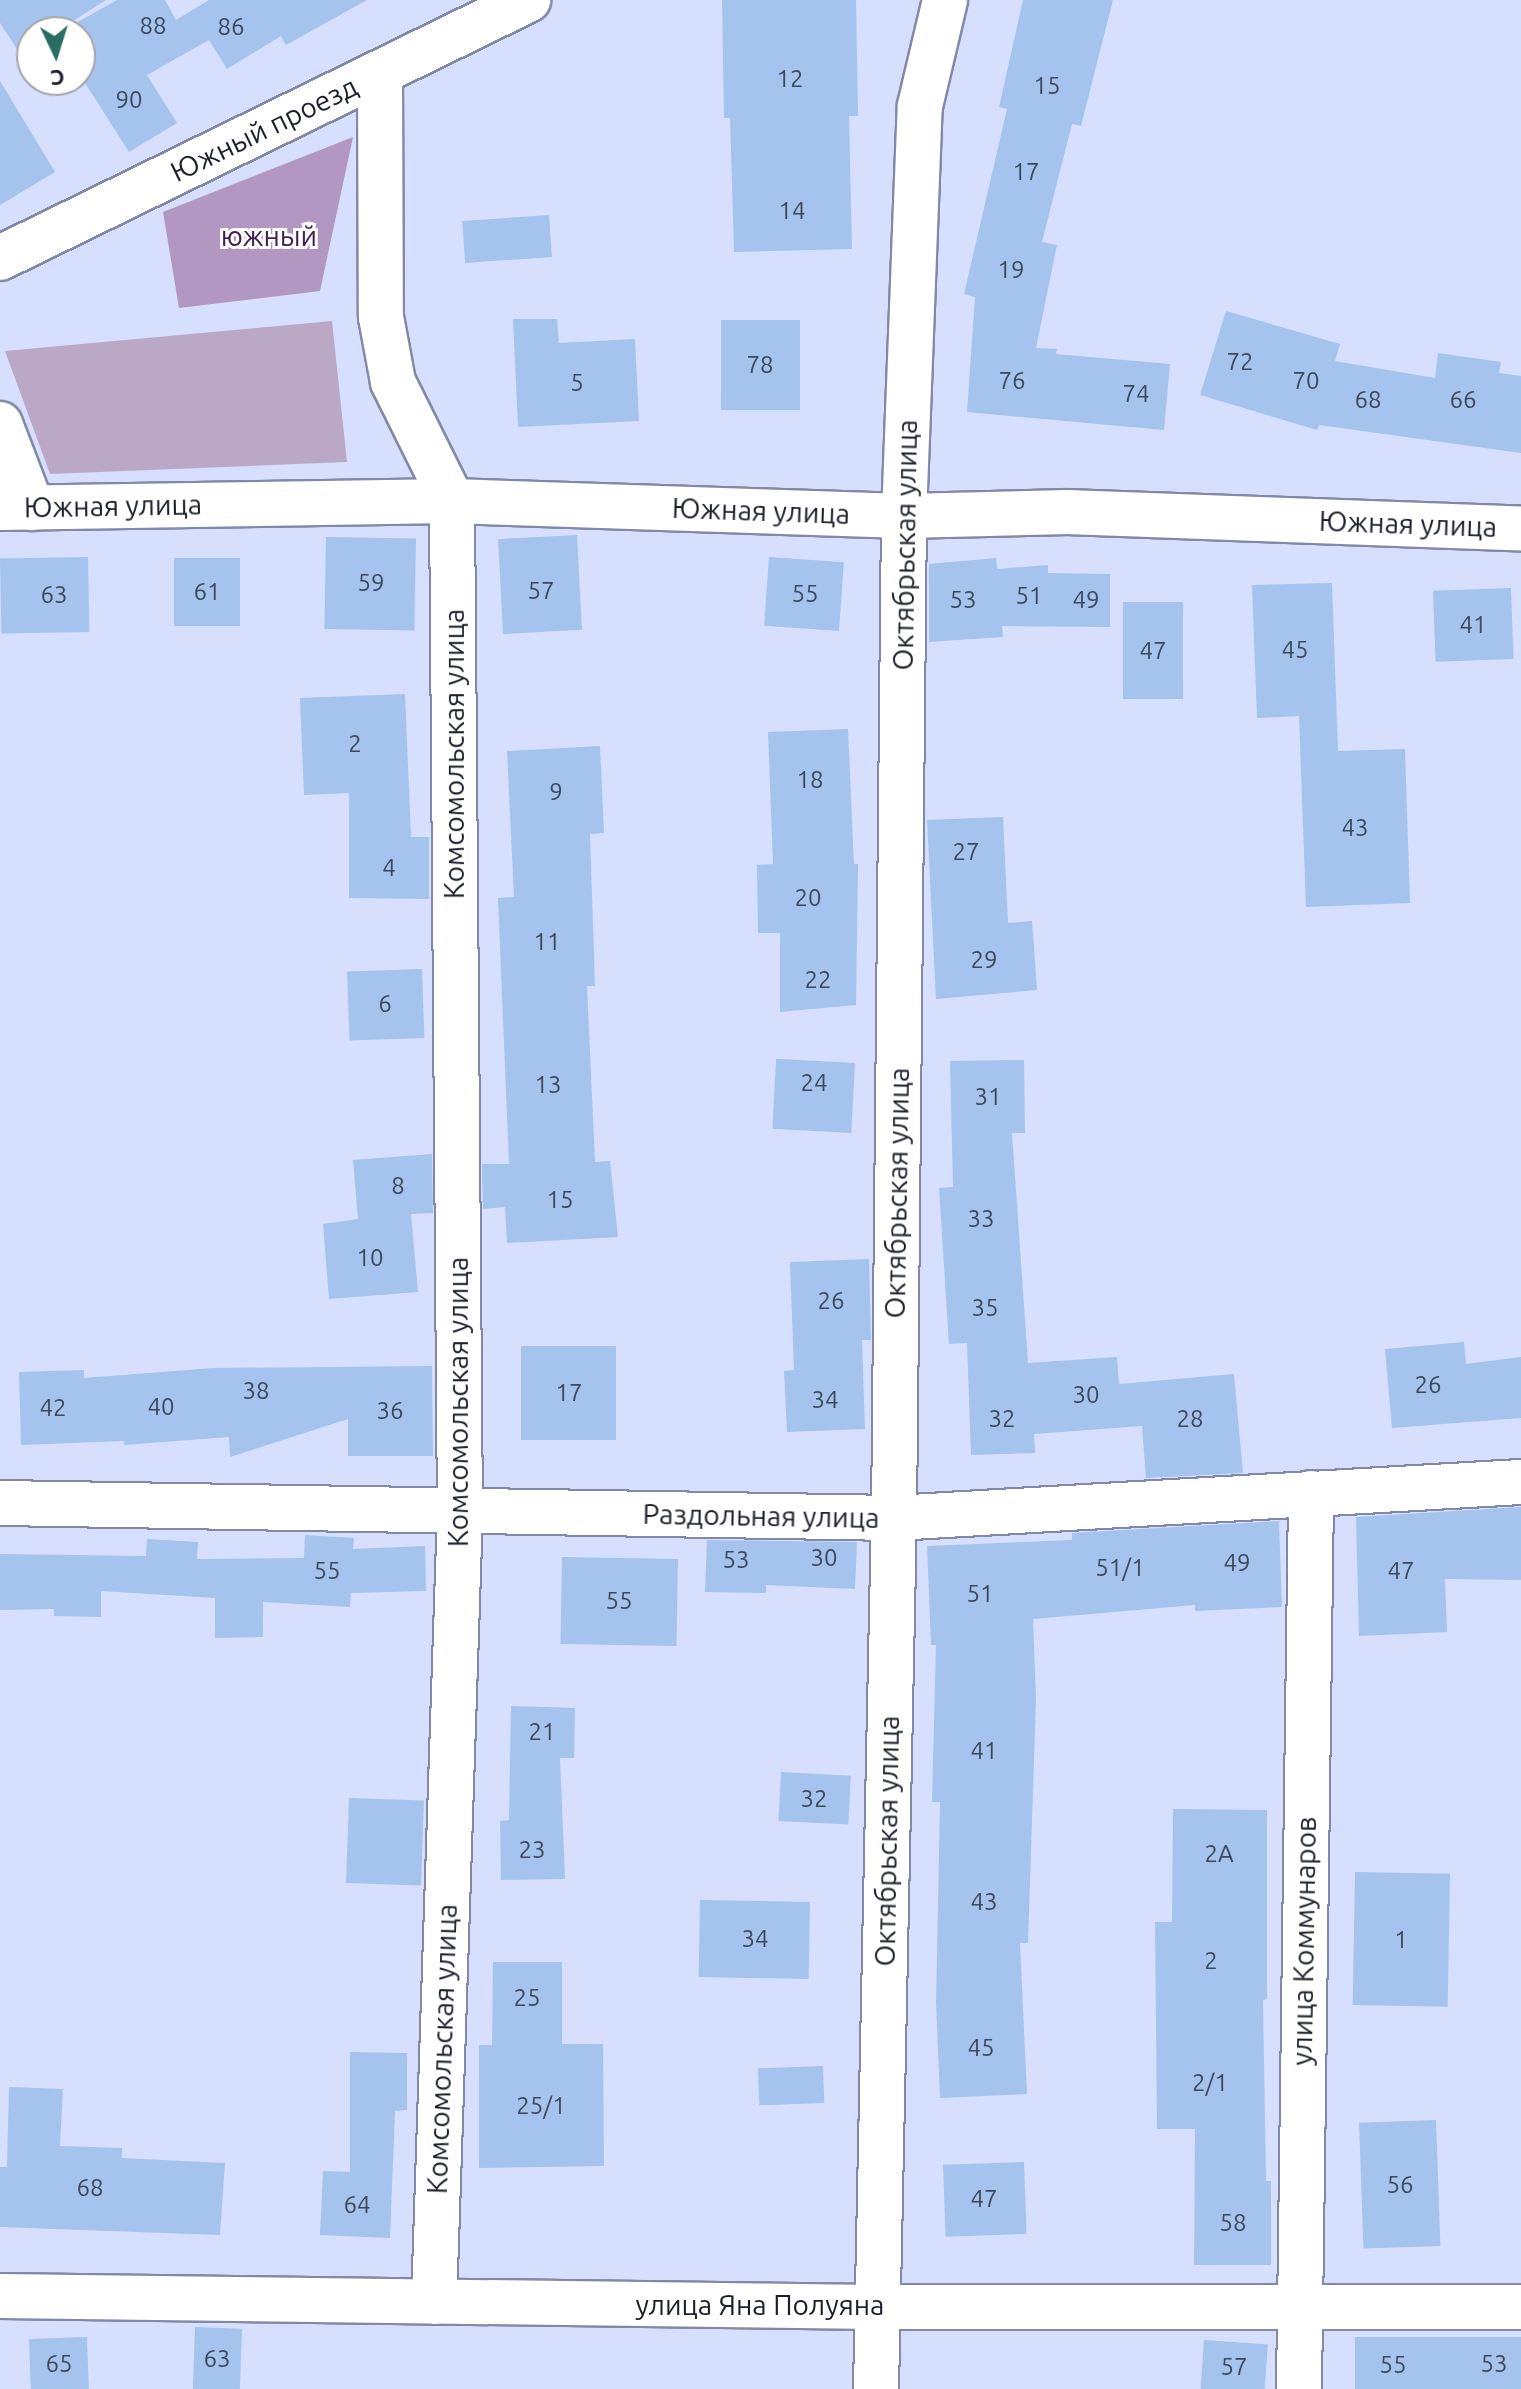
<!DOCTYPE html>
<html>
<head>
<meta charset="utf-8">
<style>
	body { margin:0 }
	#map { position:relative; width:1521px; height:2389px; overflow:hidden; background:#d7dffe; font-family:Ubuntu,sans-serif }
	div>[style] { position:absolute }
	.green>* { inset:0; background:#bba8c6 }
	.forest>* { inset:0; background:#b297c2 }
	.building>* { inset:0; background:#a4c3ed; transform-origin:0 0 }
	.roads { filter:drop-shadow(2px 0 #8289a6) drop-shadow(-2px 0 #8289a6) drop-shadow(0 2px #8289a6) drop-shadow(0 -2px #8289a6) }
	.minor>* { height:44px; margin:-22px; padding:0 22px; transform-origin:22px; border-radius:22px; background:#fff }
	span { translate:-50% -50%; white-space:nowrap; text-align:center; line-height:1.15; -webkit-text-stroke:6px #fff; paint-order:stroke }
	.number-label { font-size:24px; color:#3e485b }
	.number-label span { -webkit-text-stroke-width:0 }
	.street-label { font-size:28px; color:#1c1f2a }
	.park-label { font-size:28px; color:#411e53 }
	.north { position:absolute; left:16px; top:16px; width:80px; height:80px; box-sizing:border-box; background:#fff; border:2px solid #a4a5aa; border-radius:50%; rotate:176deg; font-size:22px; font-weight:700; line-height:32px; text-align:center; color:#1c1f2a }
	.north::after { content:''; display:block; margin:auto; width:28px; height:36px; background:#296e61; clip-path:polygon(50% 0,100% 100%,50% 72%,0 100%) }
</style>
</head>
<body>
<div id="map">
	<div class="green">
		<div style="clip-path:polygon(332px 321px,347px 462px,50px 474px,5px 351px)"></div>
	</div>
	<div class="forest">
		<div style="clip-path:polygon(353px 137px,320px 291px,179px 308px,163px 212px)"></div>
	</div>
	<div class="building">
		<div style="clip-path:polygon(0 0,106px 0,56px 32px,32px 32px,32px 47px,21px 55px,0 23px)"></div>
		<div style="clip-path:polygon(117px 0,165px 0,176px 20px,209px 0,367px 0,286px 45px,281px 36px,227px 69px,209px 40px,147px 75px,177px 123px,129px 152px,80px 75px,80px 32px,60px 32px)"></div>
		<div style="clip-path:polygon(722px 0,856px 0,858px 116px,849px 116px,852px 249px,734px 252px,730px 118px,724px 118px)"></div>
		<div style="clip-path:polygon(1023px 0,1113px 0,1081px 126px,1072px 124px,1042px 242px,1057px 245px,1036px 348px,1057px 349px,1056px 354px,1170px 364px,1164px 430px,967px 412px,975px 297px,964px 294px,1007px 109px,999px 107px)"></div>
		<div style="clip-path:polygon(0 81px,55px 172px,0 205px)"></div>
		<div style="left:549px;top:215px;width:42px;height:87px;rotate:86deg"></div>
		<div style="clip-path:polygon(1226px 311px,1340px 344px,1335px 361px,1435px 378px,1438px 353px,1501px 362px,1499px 373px,1521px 376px,1521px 453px,1319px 425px,1317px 430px,1200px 395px)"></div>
		<div style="clip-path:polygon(513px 319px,557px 319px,559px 343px,635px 339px,639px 421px,518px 427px)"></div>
		<div style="left:721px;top:320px;width:79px;height:90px"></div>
		<div style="left:577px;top:535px;width:95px;height:79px;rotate:87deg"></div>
		<div style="left:326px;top:537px;width:90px;height:92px;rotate:1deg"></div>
		<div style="left:88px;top:557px;width:75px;height:88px;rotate:89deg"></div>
		<div style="left:769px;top:557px;width:75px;height:69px;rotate:4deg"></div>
		<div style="left:240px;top:558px;width:68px;height:66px;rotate:90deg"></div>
		<div style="clip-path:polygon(996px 558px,997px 569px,1048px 565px,1048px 573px,1110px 574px,1110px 627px,1002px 626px,1003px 637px,929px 642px,929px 564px)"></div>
		<div style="clip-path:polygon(1332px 583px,1338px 751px,1405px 749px,1410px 903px,1306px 907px,1299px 716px,1257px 718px,1252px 585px)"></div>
		<div style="left:1511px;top:588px;width:71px;height:78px;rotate:88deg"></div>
		<div style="left:1123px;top:602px;width:60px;height:97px"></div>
		<div style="clip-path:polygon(405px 694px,411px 837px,429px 837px,429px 899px,349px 898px,349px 793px,304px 795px,300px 698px)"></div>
		<div style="clip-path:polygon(848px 729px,854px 864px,858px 864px,856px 1005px,780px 1012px,780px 933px,758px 933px,757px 865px,773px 864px,768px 732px)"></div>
		<div style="clip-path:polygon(600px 746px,604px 833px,590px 834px,595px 986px,587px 986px,595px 1162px,610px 1161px,618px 1237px,507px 1243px,505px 1207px,483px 1209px,482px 1164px,509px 1164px,498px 898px,514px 897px,507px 751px)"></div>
		<div style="clip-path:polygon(1003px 817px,1008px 923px,1032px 921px,1037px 990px,936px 999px,927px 820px)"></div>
		<div style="left:422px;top:969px;width:69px;height:75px;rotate:88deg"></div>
		<div style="clip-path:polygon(1024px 1060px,1025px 1133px,1012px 1133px,1028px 1363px,1117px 1357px,1119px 1384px,1234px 1374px,1243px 1473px,1146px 1478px,1142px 1426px,1034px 1434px,1035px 1453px,971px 1455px,967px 1343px,949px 1344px,939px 1188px,953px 1187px,950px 1061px)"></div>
		<div style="left:855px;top:1063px;width:70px;height:79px;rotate:93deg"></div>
		<div style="clip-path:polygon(432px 1154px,433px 1213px,411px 1214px,418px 1292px,329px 1299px,323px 1224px,358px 1219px,353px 1160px)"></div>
		<div style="clip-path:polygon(869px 1259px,871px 1340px,862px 1340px,865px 1429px,787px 1432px,784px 1371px,794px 1370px,790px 1262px)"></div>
		<div style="clip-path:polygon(1464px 1342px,1466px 1364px,1521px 1357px,1521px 1418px,1392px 1428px,1385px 1349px)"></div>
		<div style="left:521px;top:1346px;width:95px;height:94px"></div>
		<div style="clip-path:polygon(432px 1366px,433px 1456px,348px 1456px,348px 1419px,230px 1457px,229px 1437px,124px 1445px,124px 1441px,21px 1445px,19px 1372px,84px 1370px,84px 1378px,213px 1368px)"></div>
		<div style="clip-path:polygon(1521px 1507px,1521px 1580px,1445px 1579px,1447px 1632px,1359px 1636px,1356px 1517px)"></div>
		<div style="clip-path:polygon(1279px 1521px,1282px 1607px,1195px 1611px,1195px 1605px,1033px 1619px,1036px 1698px,1028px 1943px,1020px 1943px,1027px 2094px,940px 2098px,936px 2002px,940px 1802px,932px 1802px,936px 1645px,931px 1645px,927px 1546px,1072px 1540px,1072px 1533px)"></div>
		<div style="clip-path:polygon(305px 1535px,354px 1538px,353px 1549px,425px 1546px,426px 1591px,351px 1593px,350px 1607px,263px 1602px,263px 1637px,215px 1638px,215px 1598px,101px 1591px,101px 1617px,54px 1616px,54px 1609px,0 1610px,0 1554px,146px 1556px,147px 1539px,198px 1542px,197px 1559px,304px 1558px)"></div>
		<div style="clip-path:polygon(707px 1540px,857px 1542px,855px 1589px,766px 1585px,766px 1593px,705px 1592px)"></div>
		<div style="left:562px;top:1557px;width:116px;height:87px;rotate:1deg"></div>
		<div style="clip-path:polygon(511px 1706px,575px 1708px,574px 1758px,560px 1758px,565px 1879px,501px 1880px,500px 1821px,509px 1820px)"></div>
		<div style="left:781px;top:1772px;width:70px;height:49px;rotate:3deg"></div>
		<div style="left:349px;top:1798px;width:75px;height:85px;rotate:2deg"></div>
		<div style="clip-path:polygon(1173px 1809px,1267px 1810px,1267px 1999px,1263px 2000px,1266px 2181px,1271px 2181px,1271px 2265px,1194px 2265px,1195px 2129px,1157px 2129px,1155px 1922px,1172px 1922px)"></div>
		<div style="left:1355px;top:1872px;width:95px;height:133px;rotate:1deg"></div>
		<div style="left:700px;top:1900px;width:110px;height:77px;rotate:1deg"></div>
		<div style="clip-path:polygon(493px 1962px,562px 1962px,562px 2044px,603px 2044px,604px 2166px,479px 2168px,479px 2045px,492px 2045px)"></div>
		<div style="clip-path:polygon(350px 2052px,407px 2053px,407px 2110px,395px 2111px,390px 2238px,320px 2235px,323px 2171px,350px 2172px)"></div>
		<div style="left:823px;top:2066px;width:37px;height:65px;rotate:88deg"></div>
		<div style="clip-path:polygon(9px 2087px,63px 2089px,60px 2146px,122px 2148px,122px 2158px,225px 2163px,220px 2235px,0 2227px,0 2167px,7px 2167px)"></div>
		<div style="left:1436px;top:2120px;width:126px;height:77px;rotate:88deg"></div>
		<div style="left:1024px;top:2162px;width:72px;height:81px;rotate:88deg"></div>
		<div style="left:195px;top:2327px;width:47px;height:62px;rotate:2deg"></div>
		<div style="left:87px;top:2337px;width:52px;height:58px;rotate:88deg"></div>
		<div style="left:1521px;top:2337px;width:52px;height:166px;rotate:90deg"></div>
		<div style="left:1204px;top:2340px;width:64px;height:49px;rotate:4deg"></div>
	</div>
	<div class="roads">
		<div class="minor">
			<div style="left:380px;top:73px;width:244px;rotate:89.8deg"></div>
			<div style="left:381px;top:317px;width:66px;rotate:79.5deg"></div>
			<div style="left:393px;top:382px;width:133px;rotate:63.6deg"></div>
			<div style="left:452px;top:501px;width:1010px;rotate:89.55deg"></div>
			<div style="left:460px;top:1511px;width:791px;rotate:91.88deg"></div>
			<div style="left:0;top:258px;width:588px;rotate:-26.04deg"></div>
			<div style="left:0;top:424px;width:90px;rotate:69.1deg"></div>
			<div style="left:0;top:508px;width:452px;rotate:-0.9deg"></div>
			<div style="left:452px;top:501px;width:452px;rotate:1.9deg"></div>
			<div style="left:904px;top:516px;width:164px;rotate:-1.4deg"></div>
			<div style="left:1068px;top:512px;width:453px;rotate:2.1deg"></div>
			<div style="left:0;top:1503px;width:894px;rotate:0.96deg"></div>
			<div style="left:894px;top:1518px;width:628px;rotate:-3.29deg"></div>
			<div style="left:0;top:2296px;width:877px;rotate:0.72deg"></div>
			<div style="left:877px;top:2307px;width:644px"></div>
			<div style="left:876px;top:2389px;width:871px;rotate:-88.82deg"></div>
			<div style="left:894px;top:1518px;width:1002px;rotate:-89.43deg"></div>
			<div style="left:904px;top:516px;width:410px;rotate:-87.8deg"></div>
			<div style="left:920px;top:106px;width:109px;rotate:-76.7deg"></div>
			<div style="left:1299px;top:2389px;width:896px;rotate:-89.23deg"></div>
		</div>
	</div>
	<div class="number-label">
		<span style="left:153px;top:26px">88</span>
		<span style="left:231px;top:27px">86</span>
		<span style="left:790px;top:79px">12</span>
		<span style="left:1047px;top:86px">15</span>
		<span style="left:129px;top:100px">90</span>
		<span style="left:1026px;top:172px">17</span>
		<span style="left:792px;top:211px">14</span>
		<span style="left:1011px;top:270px">19</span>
		<span style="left:1240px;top:362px">72</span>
		<span style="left:760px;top:365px">78</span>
		<span style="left:1012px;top:381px">76</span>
		<span style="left:1306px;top:381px">70</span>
		<span style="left:577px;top:383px">5</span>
		<span style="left:1136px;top:394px">74</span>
		<span style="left:1368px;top:400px">68</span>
		<span style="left:1463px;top:400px">66</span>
		<span style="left:371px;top:583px">59</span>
		<span style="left:541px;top:591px">57</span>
		<span style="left:207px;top:592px">61</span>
		<span style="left:805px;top:594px">55</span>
		<span style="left:54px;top:595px">63</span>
		<span style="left:1029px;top:596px">51</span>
		<span style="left:963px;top:600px">53</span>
		<span style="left:1086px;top:600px">49</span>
		<span style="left:1473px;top:625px">41</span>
		<span style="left:1295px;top:650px">45</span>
		<span style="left:1153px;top:651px">47</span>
		<span style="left:355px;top:744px">2</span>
		<span style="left:810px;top:780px">18</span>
		<span style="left:556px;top:792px">9</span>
		<span style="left:1355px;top:828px">43</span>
		<span style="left:966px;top:852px">27</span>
		<span style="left:389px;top:868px">4</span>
		<span style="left:808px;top:898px">20</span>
		<span style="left:547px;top:942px">11</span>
		<span style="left:984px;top:960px">29</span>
		<span style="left:818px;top:980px">22</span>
		<span style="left:385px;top:1004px">6</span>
		<span style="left:814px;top:1083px">24</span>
		<span style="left:548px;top:1085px">13</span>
		<span style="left:988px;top:1097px">31</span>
		<span style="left:398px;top:1186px">8</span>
		<span style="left:560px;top:1200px">15</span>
		<span style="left:981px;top:1219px">33</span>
		<span style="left:370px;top:1258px">10</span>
		<span style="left:831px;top:1301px">26</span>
		<span style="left:985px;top:1308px">35</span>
		<span style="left:1428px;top:1385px">26</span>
		<span style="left:256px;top:1391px">38</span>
		<span style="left:569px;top:1393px">17</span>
		<span style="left:1086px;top:1395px">30</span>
		<span style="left:825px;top:1400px">34</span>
		<span style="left:161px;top:1407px">40</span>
		<span style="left:53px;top:1408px">42</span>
		<span style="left:390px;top:1411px">36</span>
		<span style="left:1002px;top:1419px">32</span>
		<span style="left:1190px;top:1419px">28</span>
		<span style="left:824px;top:1558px">30</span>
		<span style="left:736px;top:1560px">53</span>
		<span style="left:1237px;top:1563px">49</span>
		<span style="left:1120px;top:1568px">51/1</span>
		<span style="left:327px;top:1571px">55</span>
		<span style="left:1401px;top:1571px">47</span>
		<span style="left:980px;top:1594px">51</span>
		<span style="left:619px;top:1601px">55</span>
		<span style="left:542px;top:1732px">21</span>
		<span style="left:984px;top:1751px">41</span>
		<span style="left:814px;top:1799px">32</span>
		<span style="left:532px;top:1850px">23</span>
		<span style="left:1219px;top:1854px">2А</span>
		<span style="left:984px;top:1902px">43</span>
		<span style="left:755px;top:1939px">34</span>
		<span style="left:1401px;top:1940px">1</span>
		<span style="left:1211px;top:1961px">2</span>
		<span style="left:527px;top:1998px">25</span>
		<span style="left:981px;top:2048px">45</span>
		<span style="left:1210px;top:2083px">2/1</span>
		<span style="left:541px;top:2106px">25/1</span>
		<span style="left:1400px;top:2185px">56</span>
		<span style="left:90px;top:2188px">68</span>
		<span style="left:984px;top:2199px">47</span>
		<span style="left:357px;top:2205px">64</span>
		<span style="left:1233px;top:2223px">58</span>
		<span style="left:217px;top:2359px">63</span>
		<span style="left:59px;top:2364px">65</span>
		<span style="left:1494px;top:2364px">53</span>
		<span style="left:1393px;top:2365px">55</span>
		<span style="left:1234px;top:2367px">57</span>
	</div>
	<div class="street-label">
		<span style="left:264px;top:129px;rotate:-26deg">Южный проезд</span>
		<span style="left:113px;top:506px;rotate:-1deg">Южная улица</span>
		<span style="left:761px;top:511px;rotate:2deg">Южная улица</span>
		<span style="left:1408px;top:524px;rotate:2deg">Южная улица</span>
		<span style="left:905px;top:545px;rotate:-89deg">Октябрьская улица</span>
		<span style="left:454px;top:754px;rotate:-90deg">Комсомольская улица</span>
		<span style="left:897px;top:1193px;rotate:-89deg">Октябрьская улица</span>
		<span style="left:458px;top:1402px;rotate:-90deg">Комсомольская улица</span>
		<span style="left:761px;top:1516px;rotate:1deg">Раздольная улица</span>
		<span style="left:887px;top:1841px;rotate:-89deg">Октябрьская улица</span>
		<span style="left:1304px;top:1941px;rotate:-89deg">улица Коммунаров</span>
		<span style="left:442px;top:2049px;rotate:-88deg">Комсомольская улица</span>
		<span style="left:760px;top:2305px">улица Яна Полуяна</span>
	</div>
	<div class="park-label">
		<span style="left:269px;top:236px">южный</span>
	</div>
	<div class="north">С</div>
</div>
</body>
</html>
